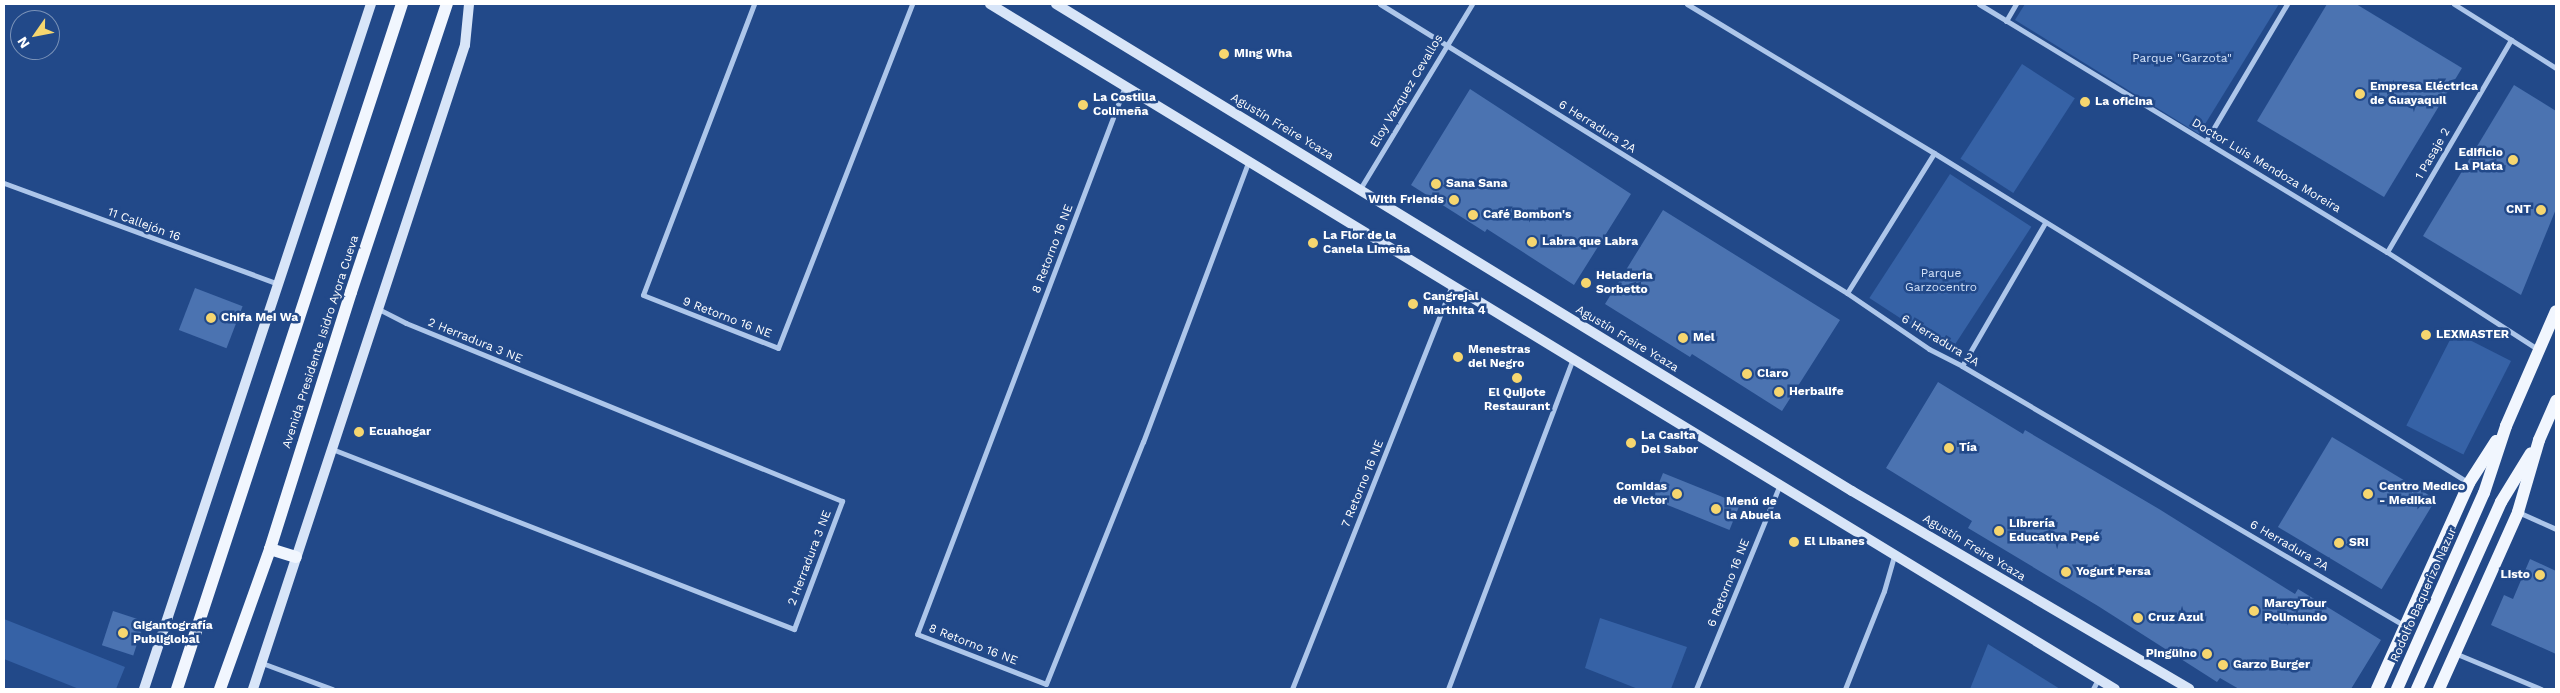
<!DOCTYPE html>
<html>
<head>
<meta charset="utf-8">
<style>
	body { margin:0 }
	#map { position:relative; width:2560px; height:693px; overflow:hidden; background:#224989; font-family:"Work Sans",sans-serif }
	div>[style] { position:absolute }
	.green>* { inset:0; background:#3662a6; transform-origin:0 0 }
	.building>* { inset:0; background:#4b73b1; transform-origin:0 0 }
	.minor>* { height:5px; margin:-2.5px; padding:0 2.5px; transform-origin:2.5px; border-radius:2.5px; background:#adc6ea }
	.secondary>* { height:10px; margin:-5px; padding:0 5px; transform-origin:5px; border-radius:5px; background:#d8e5f8 }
	.primary>* { height:12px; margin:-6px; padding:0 6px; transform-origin:6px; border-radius:6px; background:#f1f6fe }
	.dots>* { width:14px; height:14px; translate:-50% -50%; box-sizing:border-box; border:2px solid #224989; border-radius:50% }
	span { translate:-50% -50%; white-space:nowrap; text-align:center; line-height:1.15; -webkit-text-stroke:5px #224989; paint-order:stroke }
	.poi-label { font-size:12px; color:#fff; font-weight:700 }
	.left { translate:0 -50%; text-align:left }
	.right { translate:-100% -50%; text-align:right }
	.park-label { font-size:12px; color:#d2e1f8 }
	.street-label { font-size:12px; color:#fff }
	.frame { position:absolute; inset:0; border:5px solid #fff; pointer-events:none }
	.north { position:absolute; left:10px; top:10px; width:50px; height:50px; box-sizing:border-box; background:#224989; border:1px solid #7a92b8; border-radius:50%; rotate:237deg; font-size:14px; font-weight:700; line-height:20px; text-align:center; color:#fff }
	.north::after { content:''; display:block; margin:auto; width:18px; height:22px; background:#f6d66f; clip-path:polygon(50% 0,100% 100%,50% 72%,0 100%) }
</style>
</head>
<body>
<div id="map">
	<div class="green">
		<div style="clip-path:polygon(2025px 4px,2279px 4px,2199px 134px,2015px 20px)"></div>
		<div style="left:2022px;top:64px;width:63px;height:113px;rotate:33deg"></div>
		<div style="left:1950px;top:174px;width:97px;height:148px;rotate:33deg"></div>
		<div style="left:2454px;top:332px;width:64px;height:105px;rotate:27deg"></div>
		<div style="clip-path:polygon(1600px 618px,1687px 647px,1671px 689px,1638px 689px,1585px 668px)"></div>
		<div style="clip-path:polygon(4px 619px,125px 667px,116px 689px,79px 689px,4px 659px)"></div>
		<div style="clip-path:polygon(1988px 644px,2060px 689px,1970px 689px)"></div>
	</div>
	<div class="building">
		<div style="clip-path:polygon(2327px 4px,2356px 4px,2462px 68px,2384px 197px,2257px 121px)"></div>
		<div style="clip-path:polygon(2514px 85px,2556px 111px,2556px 209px,2521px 295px,2423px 236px)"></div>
		<div style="clip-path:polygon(1470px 89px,1631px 194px,1574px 285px,1487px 229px,1485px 232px,1411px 185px)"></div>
		<div style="clip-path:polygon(1663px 210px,1840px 320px,1782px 411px,1692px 354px,1690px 357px,1605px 304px)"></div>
		<div style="left:195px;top:288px;width:51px;height:45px;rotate:21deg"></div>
		<div style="clip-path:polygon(1938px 382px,2023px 434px,2025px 430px,2159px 509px,2295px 594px,2298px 589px,2381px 640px,2351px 689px,2239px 689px,2220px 678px,2217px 682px,2098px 606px,1968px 528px,1972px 521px,1886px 468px)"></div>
		<div style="left:2332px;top:437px;width:121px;height:105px;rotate:31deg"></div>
		<div style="left:1663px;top:473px;width:83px;height:28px;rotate:22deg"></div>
		<div style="clip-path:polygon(2530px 559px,2556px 571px,2556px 654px,2491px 625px,2504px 595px,2513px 599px)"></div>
		<div style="left:113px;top:611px;width:33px;height:36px;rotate:18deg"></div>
	</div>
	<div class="minor">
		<div style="left:754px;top:4px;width:311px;rotate:110.9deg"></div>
		<div style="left:643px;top:295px;width:145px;rotate:21.4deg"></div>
		<div style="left:778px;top:348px;width:369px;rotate:-68.7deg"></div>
		<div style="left:1380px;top:4px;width:549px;rotate:31.75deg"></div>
		<div style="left:1847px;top:293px;width:99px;rotate:34.3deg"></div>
		<div style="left:1929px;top:349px;width:37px;rotate:27deg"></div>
		<div style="left:1962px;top:366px;width:514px;rotate:30.41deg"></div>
		<div style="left:1687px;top:4px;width:288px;rotate:31.1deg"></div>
		<div style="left:1934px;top:153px;width:629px;rotate:31.67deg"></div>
		<div style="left:1979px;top:4px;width:477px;rotate:31.3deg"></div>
		<div style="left:2387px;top:252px;width:181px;rotate:32.8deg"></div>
		<div style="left:2454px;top:4px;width:120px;rotate:32.1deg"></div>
		<div style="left:2006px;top:21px;width:20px;rotate:-60deg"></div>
		<div style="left:1125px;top:86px;width:586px;rotate:110.78deg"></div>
		<div style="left:917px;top:634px;width:138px;rotate:21.2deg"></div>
		<div style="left:1046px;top:684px;width:261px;rotate:-68.2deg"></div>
		<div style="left:1143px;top:442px;width:299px;rotate:-69.4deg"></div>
		<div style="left:2206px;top:141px;width:159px;rotate:-59.4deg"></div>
		<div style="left:4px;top:183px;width:292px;rotate:20.2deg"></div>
		<div style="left:1360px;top:189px;width:216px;rotate:-58.8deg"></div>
		<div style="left:2387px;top:252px;width:246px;rotate:-59.7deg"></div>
		<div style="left:1847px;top:293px;width:165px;rotate:-58.1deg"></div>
		<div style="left:1962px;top:366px;width:165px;rotate:-59.9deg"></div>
		<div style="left:332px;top:449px;width:496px;rotate:21.3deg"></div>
		<div style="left:794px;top:629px;width:137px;rotate:-69.4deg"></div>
		<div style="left:842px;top:501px;width:471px;rotate:-157.8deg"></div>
		<div style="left:406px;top:323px;width:30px;rotate:-153deg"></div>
		<div style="left:2518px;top:512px;width:42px;rotate:24.1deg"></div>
		<div style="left:2457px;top:654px;width:91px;rotate:22.6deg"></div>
		<div style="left:262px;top:663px;width:75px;rotate:20.4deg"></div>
		<div style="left:1292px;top:689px;width:435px;rotate:-68.4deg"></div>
		<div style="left:1448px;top:689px;width:353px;rotate:-69.3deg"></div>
		<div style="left:1696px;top:689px;width:222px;rotate:-67.7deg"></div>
		<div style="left:1845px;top:689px;width:105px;rotate:-68.3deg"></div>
		<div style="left:1884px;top:591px;width:37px;rotate:-74deg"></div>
		<div style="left:2093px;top:689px;width:11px;rotate:-63deg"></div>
	</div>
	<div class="secondary">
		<div style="left:990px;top:4px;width:1317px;rotate:31.34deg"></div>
		<div style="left:1056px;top:4px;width:933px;rotate:31.46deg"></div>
		<div style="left:1852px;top:491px;width:391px;rotate:30.4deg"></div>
		<div style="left:144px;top:689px;width:722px;rotate:-71.67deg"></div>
		<div style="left:253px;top:689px;width:678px;rotate:-71.78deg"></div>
		<div style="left:465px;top:45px;width:41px;rotate:-84.4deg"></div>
	</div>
	<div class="primary">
		<div style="left:270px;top:549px;width:27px;rotate:17deg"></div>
		<div style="left:177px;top:689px;width:721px;rotate:-71.82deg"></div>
		<div style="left:220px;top:689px;width:149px;rotate:-70.3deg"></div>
		<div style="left:270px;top:549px;width:269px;rotate:-72.5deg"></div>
		<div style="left:351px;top:292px;width:304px;rotate:-71.6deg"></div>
		<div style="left:2377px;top:689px;width:226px;rotate:-65.9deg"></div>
		<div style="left:2469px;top:483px;width:50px;rotate:-57.3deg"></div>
		<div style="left:2397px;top:689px;width:214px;rotate:-66.1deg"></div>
		<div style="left:2484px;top:493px;width:71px;rotate:-71.8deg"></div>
		<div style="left:2506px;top:426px;width:125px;rotate:-66.5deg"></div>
		<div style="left:2417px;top:689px;width:205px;rotate:-65.8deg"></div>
		<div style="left:2501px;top:502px;width:57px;rotate:-58.5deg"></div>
		<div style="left:2439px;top:689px;width:194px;rotate:-65.9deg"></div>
		<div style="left:2518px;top:512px;width:75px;rotate:-73.7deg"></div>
		<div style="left:2539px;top:440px;width:43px;rotate:-66.4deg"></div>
	</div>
	<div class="dots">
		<div style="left:1224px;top:54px;background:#f6d66f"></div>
		<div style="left:2360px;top:94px;background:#f6d66f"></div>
		<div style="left:2085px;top:102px;background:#f6d66f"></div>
		<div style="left:1083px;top:105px;background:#f6d66f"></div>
		<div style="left:2513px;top:160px;background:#f6d66f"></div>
		<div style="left:1436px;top:184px;background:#f6d66f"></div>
		<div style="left:1454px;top:200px;background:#f6d66f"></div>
		<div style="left:2541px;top:210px;background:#f6d66f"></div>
		<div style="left:1473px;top:215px;background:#f6d66f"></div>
		<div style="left:1532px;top:242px;background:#f6d66f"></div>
		<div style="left:1313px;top:243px;background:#f6d66f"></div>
		<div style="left:1586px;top:283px;background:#f6d66f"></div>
		<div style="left:1413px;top:304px;background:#f6d66f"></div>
		<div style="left:211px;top:318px;background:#f6d66f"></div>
		<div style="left:2426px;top:335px;background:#f6d66f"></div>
		<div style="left:1683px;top:338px;background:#f6d66f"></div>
		<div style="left:1458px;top:357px;background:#f6d66f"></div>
		<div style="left:1747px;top:374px;background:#f6d66f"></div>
		<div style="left:1517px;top:378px;background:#f6d66f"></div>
		<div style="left:1779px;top:392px;background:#f6d66f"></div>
		<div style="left:359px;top:432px;background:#f6d66f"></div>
		<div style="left:1631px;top:443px;background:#f6d66f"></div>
		<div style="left:1949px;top:448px;background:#f6d66f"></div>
		<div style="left:1677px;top:494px;background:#f6d66f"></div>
		<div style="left:2368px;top:494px;background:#f6d66f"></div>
		<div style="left:1716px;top:509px;background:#f6d66f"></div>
		<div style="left:1999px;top:531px;background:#f6d66f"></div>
		<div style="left:1794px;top:542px;background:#f6d66f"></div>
		<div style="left:2339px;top:543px;background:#f6d66f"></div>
		<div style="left:2066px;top:572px;background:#f6d66f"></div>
		<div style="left:2540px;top:575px;background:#f6d66f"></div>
		<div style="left:2254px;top:611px;background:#f6d66f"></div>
		<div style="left:2138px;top:618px;background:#f6d66f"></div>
		<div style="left:123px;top:633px;background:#f6d66f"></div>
		<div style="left:2207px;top:654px;background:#f6d66f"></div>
		<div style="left:2223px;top:665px;background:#f6d66f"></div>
	</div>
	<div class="poi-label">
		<span class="left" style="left:1234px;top:54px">Ming Wha</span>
		<span class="left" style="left:2370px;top:94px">Empresa Eléctrica<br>de Guayaquil</span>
		<span class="left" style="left:1093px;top:105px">La Costilla<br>Colimeña</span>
		<span class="left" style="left:2095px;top:102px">La oficina</span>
		<span class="right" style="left:2503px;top:160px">Edificio<br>La Plata</span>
		<span class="left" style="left:1446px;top:184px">Sana Sana</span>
		<span class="right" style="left:1444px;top:200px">With Friends</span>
		<span class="right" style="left:2531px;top:210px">CNT</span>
		<span class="left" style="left:1483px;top:215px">Café Bombon's</span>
		<span class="left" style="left:1323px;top:243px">La Flor de la<br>Canela Limeña</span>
		<span class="left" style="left:1542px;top:242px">Labra que Labra</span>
		<span class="left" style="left:1596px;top:283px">Heladeria<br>Sorbetto</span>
		<span class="left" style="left:1423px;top:304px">Cangrejal<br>Marthita 4</span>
		<span class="left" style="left:221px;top:318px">Chifa Mei Wa</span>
		<span class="left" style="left:2436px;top:335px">LEXMASTER</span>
		<span class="left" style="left:1693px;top:338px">Mel</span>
		<span class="left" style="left:1468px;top:357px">Menestras<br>del Negro</span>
		<span class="left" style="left:1757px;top:374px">Claro</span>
		<span class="left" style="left:1789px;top:392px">Herbalife</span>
		<span style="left:1517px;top:400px">El Quijote<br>Restaurant</span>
		<span class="left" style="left:369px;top:432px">Ecuahogar</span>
		<span class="left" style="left:1641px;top:443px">La Casita<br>Del Sabor</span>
		<span class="left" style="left:1959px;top:448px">Tía</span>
		<span class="right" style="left:1667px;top:494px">Comidas<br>de Victor</span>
		<span class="left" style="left:2379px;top:494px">Centro Medico<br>- Medikal</span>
		<span class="left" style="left:1726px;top:509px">Menú de<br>la Abuela</span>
		<span class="left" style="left:2009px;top:531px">Librería<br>Educativa Pepé</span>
		<span class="left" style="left:1804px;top:542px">El Libanes</span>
		<span class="left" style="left:2349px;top:543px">SRI</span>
		<span class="left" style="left:2076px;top:572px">Yogurt Persa</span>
		<span class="right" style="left:2530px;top:575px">Listo</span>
		<span class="left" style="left:2264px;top:611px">MarcyTour<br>Polimundo</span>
		<span class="left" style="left:2148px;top:618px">Cruz Azul</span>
		<span class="left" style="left:133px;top:633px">Gigantografía<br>Publiglobal</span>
		<span class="right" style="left:2197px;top:654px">Pingüino</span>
		<span class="left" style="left:2233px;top:665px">Garzo Burger</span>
	</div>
	<div class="park-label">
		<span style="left:2182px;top:59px">Parque "Garzota"</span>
		<span style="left:1941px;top:281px">Parque<br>Garzocentro</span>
	</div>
	<div class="street-label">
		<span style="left:1407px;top:91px;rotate:-59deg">Eloy Vazquez Cevallos</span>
		<span style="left:1282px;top:127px;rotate:31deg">Agustín Freire Ycaza</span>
		<span style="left:1597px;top:127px;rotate:32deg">6 Herradura 2A</span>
		<span style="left:2433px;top:154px;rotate:-60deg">1 Pasaje 2</span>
		<span style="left:2266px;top:166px;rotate:31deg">Doctor Luis Mendoza Moreira</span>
		<span style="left:144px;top:225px;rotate:20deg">11 Callejón 16</span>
		<span style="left:1053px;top:249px;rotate:-69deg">8 Retorno 16 NE</span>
		<span style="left:727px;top:318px;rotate:21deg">9 Retorno 16 NE</span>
		<span style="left:1627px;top:339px;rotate:31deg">Agustín Freire Ycaza</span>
		<span style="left:475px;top:341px;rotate:22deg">2 Herradura 3 NE</span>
		<span style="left:1940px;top:341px;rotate:31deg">6 Herradura 2A</span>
		<span style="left:321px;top:342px;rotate:-72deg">Avenida Presidente Isidro Ayora Cueva</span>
		<span style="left:1363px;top:484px;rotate:-68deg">7 Retorno 16 NE</span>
		<span style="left:2289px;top:546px;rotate:30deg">6 Herradura 2A</span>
		<span style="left:1974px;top:548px;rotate:31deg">Agustín Freire Ycaza</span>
		<span style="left:810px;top:558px;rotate:-69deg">2 Herradura 3 NE</span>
		<span style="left:1729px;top:583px;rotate:-68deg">6 Retorno 16 NE</span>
		<span style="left:2424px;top:595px;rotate:-66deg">Rodolfo Baquerizo Nazur</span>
		<span style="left:973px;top:645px;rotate:21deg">8 Retorno 16 NE</span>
	</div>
	<div class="frame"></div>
	<div class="north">N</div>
</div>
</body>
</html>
